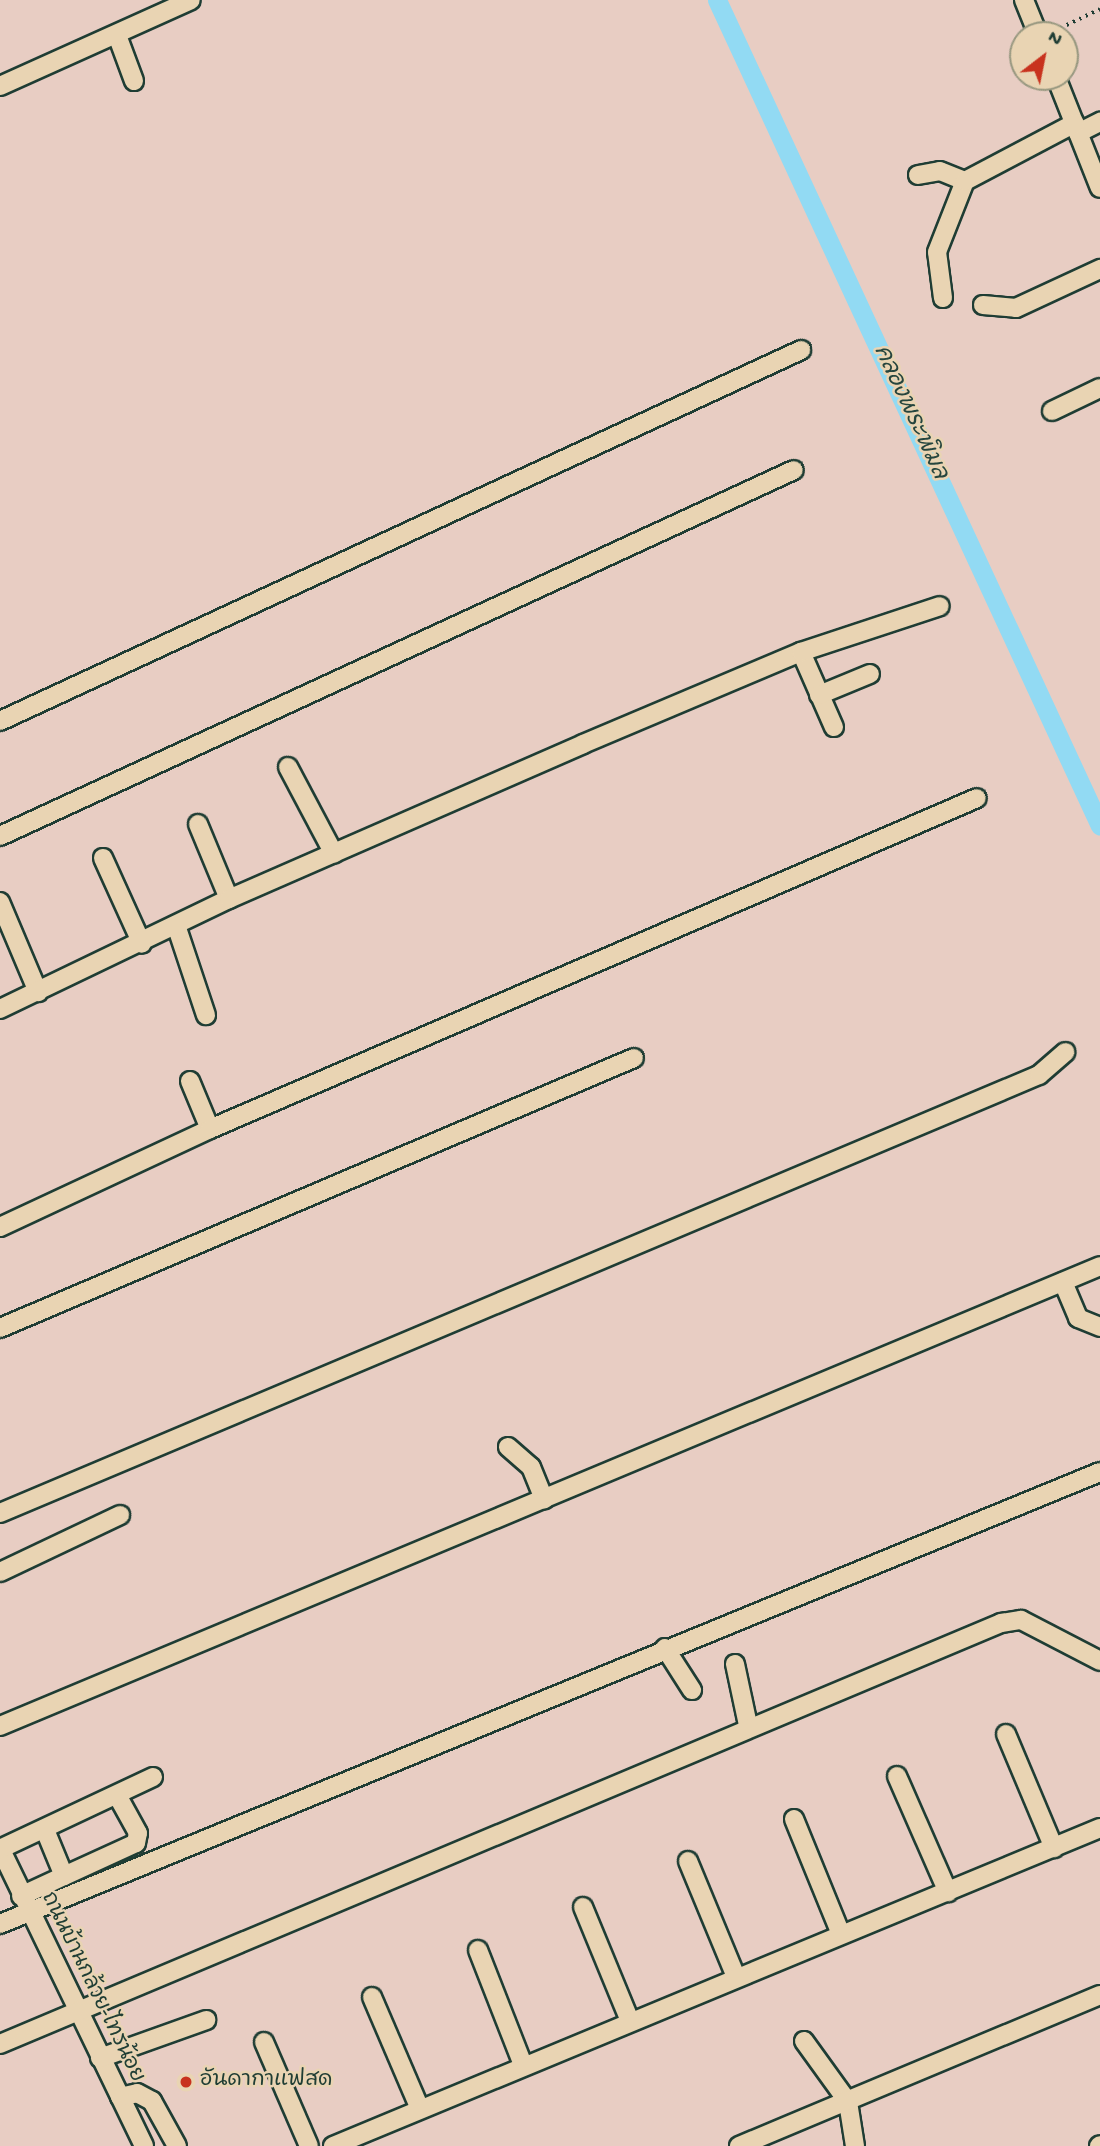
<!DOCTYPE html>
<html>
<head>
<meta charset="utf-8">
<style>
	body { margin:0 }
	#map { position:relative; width:1100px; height:2146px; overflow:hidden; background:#e8cdc3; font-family:"Gochi Hand","Playpen Sans Thai",sans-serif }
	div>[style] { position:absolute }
	.canal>* { height:19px; margin:-9.5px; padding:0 9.5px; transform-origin:9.5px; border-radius:9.5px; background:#92daf3 }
	.path>* { height:3.5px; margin-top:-1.75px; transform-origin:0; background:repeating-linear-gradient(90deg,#1f3d34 0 2px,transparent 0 7px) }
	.roads { filter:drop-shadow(2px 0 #1f3d34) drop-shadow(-2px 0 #1f3d34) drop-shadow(0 2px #1f3d34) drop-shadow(0 -2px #1f3d34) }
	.minor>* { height:18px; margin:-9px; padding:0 9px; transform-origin:9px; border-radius:9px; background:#e9d4b3 }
	.dots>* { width:19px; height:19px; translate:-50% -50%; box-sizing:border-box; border:4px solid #e9d4b3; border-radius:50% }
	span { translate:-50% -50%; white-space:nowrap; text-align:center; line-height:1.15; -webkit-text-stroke:5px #e9d4b3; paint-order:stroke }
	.street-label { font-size:21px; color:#1f3d34 }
	.poi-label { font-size:21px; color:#1f3d34 }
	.left { translate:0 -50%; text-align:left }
	.water-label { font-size:23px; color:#25453e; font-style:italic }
	.north { position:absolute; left:1009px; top:21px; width:70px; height:70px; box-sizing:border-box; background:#e9d4b3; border:2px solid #989880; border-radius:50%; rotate:32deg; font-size:19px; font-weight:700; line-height:28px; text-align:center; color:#1f3d34 }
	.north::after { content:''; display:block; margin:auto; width:24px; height:32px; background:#c8321e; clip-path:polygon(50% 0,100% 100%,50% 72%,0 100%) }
</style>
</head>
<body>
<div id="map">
	<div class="canal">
		<div style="left:717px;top:0;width:910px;rotate:65.12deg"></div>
	</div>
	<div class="path">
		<div style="left:1054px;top:31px;width:51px;rotate:-25.6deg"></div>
	</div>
	<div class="roads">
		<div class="minor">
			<div style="left:1024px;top:0;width:38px;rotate:68deg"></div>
			<div style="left:117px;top:35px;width:49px;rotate:69.7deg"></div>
			<div style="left:1056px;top:77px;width:119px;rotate:68.4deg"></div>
			<div style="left:0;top:86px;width:209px;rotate:-24.2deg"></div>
			<div style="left:1078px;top:133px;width:25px;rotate:-27deg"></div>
			<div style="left:918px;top:175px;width:22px;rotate:-10deg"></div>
			<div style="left:940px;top:171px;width:27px;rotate:22deg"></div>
			<div style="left:943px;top:298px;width:46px;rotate:-97.4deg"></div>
			<div style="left:937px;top:252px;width:76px;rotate:-68.5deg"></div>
			<div style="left:965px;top:181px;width:124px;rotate:-27.8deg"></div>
			<div style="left:983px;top:305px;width:33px;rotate:5deg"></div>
			<div style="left:1016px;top:308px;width:93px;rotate:-24.9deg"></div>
			<div style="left:1052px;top:411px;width:53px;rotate:-25.6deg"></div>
			<div style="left:801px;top:652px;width:82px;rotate:66.3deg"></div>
			<div style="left:819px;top:695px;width:55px;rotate:-22.4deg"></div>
			<div style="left:0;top:721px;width:883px;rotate:-24.85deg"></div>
			<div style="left:288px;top:767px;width:98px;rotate:62.1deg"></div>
			<div style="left:198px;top:824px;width:81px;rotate:67.5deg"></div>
			<div style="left:0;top:836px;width:874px;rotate:-24.75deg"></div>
			<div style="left:103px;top:858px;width:94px;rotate:65.6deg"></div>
			<div style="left:0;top:902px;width:98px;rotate:67.1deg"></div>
			<div style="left:176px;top:925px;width:95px;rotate:71.6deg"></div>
			<div style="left:0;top:1009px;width:254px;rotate:-25.7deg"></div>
			<div style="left:229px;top:899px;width:386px;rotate:-23.6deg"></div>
			<div style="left:583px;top:744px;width:237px;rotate:-22.9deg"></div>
			<div style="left:801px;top:652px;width:146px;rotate:-18.3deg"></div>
			<div style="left:190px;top:1081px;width:52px;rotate:67.4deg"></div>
			<div style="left:0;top:1227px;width:232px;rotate:-25deg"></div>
			<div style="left:210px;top:1129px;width:835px;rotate:-23.34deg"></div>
			<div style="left:1063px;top:1282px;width:39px;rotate:67deg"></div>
			<div style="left:1078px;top:1318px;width:24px;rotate:22deg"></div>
			<div style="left:0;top:1328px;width:689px;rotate:-23.07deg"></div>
			<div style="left:508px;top:1447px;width:30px;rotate:41deg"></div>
			<div style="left:531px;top:1467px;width:35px;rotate:68deg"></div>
			<div style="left:0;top:1513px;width:1128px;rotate:-22.86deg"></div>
			<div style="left:1039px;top:1075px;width:35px;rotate:-41deg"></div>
			<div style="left:0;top:1572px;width:133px;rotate:-25.4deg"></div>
			<div style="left:665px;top:1648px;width:50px;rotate:57.3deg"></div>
			<div style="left:735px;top:1664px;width:62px;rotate:78deg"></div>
			<div style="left:0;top:1726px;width:1192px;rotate:-22.69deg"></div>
			<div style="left:1006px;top:1734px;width:124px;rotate:67.2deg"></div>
			<div style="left:897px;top:1776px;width:127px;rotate:66.3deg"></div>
			<div style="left:794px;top:1819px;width:124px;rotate:67.8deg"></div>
			<div style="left:0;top:1848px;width:331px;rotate:64.2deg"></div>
			<div style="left:0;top:1849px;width:169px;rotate:-25.2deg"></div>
			<div style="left:688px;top:1861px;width:126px;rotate:67.5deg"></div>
			<div style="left:64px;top:1876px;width:79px;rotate:-24.6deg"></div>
			<div style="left:136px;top:1843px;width:10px;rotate:-79deg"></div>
			<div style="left:138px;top:1833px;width:43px;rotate:-118.9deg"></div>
			<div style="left:21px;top:1896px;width:47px;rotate:-24.9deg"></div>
			<div style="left:64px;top:1876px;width:50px;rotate:-112.4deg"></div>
			<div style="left:583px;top:1907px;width:123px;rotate:67.6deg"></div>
			<div style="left:0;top:1924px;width:1189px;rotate:-22.34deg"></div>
			<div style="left:478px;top:1950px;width:123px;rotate:68.6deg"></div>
			<div style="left:372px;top:1997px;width:122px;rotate:66.8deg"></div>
			<div style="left:804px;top:2041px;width:75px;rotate:54.2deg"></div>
			<div style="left:848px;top:2102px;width:45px;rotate:81deg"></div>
			<div style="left:264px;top:2042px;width:113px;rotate:66.6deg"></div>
			<div style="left:0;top:2044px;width:1086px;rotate:-22.81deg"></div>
			<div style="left:1001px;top:1623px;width:20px;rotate:-9deg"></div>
			<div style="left:1021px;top:1620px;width:89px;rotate:27.4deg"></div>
			<div style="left:100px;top:2058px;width:113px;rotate:-19.7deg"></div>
			<div style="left:120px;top:2097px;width:17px;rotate:-13deg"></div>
			<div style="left:137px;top:2093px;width:17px;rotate:28deg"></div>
			<div style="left:152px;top:2101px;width:51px;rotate:60.9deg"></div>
			<div style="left:333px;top:2146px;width:830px;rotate:-22.52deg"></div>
			<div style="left:739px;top:2146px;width:391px;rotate:-22.7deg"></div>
			<div style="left:1099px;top:2146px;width:1px;rotate:-45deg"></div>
		</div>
	</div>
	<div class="dots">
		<div style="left:186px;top:2082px;background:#c8321e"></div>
	</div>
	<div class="street-label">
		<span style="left:91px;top:1988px;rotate:64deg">ถนนบ้านกล้วย-ไทรน้อย</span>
	</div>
	<div class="poi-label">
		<span class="left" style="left:200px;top:2082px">อันดากาแฟสด</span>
	</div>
	<div class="water-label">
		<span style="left:909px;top:413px;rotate:65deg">คลองพระพิมล</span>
	</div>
	<div class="north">N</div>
</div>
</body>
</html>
